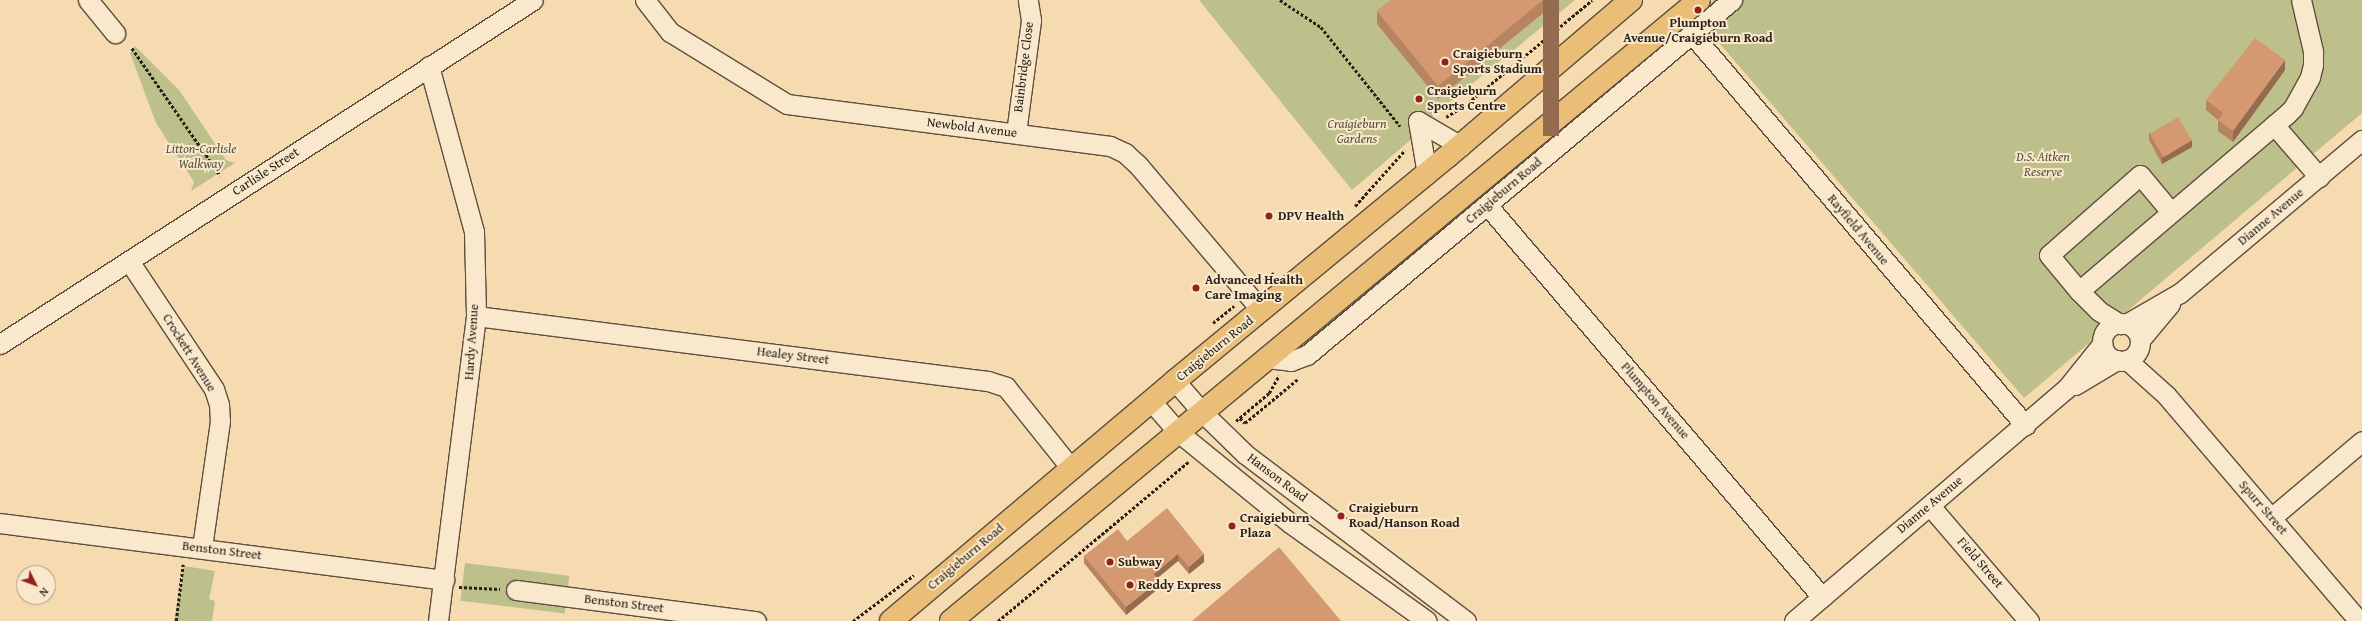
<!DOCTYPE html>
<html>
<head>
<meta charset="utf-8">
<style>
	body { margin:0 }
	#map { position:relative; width:2362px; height:621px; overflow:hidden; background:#f6dbb1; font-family:"Gentium Book Plus",serif }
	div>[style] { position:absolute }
	.green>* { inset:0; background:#bdc08a; transform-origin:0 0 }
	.path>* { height:2.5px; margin-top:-1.25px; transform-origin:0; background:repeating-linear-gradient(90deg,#2a2017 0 3px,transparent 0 5px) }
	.roads { filter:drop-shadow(1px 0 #5d4f3e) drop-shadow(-1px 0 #5d4f3e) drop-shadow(0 1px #5d4f3e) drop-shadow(0 -1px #5d4f3e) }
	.minor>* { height:19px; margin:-9.5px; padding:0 9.5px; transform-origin:9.5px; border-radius:9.5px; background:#f9e8cc }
	.minor>.ring { margin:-9.5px; padding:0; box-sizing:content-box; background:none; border:19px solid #f9e8cc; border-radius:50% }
	.major>* { height:22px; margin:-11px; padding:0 11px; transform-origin:11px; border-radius:11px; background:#ebbe78 }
	.wall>* { inset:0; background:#b78462 }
	.shaded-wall>* { inset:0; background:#956b50; transform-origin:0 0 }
	.building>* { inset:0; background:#d59972; transform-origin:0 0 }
	.dots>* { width:11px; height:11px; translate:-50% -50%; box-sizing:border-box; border:2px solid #f9e8cc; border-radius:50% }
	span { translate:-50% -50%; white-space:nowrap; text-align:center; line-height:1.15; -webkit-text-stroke:4px #f9e8cc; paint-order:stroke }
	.poi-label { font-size:13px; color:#2a2017; font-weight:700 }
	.left { translate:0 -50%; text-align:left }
	.street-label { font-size:13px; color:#2a2017 }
	.park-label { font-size:13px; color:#56503a; font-style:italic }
	.north { position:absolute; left:16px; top:565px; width:40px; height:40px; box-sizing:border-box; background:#f9e8cc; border:1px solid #a69884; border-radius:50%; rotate:132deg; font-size:11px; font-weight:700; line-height:16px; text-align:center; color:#2a2017 }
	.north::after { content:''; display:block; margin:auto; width:14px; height:18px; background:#8f2418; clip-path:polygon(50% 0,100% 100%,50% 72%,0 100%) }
</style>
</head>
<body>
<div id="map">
	<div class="green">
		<div style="clip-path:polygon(1199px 0,1575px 0,1412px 133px,1414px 137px,1352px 190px)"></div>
		<div style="clip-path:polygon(1714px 0,2362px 0,2362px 113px,2024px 398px,1696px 16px)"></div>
		<div style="clip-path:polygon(135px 46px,179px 90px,226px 160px,235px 163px,191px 191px,194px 182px,156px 123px,130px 53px)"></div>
		<div style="left:465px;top:563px;width:105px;height:38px;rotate:7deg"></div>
		<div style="clip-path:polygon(184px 566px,215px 571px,209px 599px,215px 601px,212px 621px,174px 621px)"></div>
	</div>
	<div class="path">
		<div style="left:1280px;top:0;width:49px;rotate:33.4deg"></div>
		<div style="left:1321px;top:27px;width:127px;rotate:51.4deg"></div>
		<div style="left:132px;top:48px;width:155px;rotate:55.3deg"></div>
		<div style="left:1446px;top:117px;width:26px;rotate:-32deg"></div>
		<div style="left:1468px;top:103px;width:161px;rotate:-39.7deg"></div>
		<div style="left:1355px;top:206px;width:75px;rotate:-48.2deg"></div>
		<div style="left:1260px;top:283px;width:17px;rotate:-36deg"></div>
		<div style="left:1213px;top:323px;width:27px;rotate:-39deg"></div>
		<div style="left:1240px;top:418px;width:7px;rotate:45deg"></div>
		<div style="left:1245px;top:423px;width:70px;rotate:-39.8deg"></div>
		<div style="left:1236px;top:421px;width:43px;rotate:-40.3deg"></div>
		<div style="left:1269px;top:393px;width:20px;rotate:-60deg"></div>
		<div style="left:459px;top:587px;width:41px;rotate:2.8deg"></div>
		<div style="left:176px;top:621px;width:57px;rotate:-83deg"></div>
		<div style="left:853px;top:621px;width:76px;rotate:-37deg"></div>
		<div style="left:998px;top:621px;width:248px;rotate:-39.9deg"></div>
	</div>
	<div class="roads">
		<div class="minor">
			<div style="left:88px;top:0;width:43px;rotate:50.7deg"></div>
			<div style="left:645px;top:0;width:41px;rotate:52deg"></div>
			<div style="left:670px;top:32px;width:137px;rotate:31.6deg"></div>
			<div style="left:787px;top:104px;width:326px;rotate:7.4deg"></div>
			<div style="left:1110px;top:146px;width:17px;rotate:25deg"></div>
			<div style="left:1125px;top:153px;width:18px;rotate:43deg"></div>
			<div style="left:1138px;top:165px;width:190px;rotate:49.7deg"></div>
			<div style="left:1692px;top:34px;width:514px;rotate:49.58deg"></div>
			<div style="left:429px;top:66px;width:172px;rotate:74.8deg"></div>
			<div style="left:474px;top:232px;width:84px;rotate:88.6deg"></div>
			<div style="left:476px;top:316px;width:307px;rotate:97.1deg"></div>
			<div style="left:1418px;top:121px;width:54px;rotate:80.4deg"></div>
			<div style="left:1418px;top:121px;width:50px;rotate:30.2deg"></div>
			<div style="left:2274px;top:125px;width:69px;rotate:49.1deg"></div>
			<div style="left:1016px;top:133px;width:114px;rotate:-82.4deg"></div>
			<div style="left:1031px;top:20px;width:20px;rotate:-99deg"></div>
			<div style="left:1487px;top:205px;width:516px;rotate:49.48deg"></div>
			<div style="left:2171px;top:212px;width:48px;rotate:-130deg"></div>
			<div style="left:2140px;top:175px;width:121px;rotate:138.7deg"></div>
			<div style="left:2049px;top:255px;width:47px;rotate:50.2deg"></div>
			<div style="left:2079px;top:291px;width:272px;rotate:-40.4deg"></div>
			<div style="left:2286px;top:115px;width:10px;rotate:-45deg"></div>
			<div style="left:2293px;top:108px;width:35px;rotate:-61deg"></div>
			<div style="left:2310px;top:77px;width:12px;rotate:-76deg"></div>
			<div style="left:2313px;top:65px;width:14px;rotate:-90deg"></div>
			<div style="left:2313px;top:51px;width:52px;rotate:-103.2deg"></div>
			<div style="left:129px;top:261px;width:154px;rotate:56.4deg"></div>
			<div style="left:214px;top:389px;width:16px;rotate:72deg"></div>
			<div style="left:219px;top:404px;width:17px;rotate:87deg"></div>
			<div style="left:220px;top:421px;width:128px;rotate:98.1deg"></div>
			<div style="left:2079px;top:291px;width:28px;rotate:45deg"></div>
			<div style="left:2099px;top:311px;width:25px;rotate:32deg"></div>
			<div style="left:476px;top:316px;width:516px;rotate:7.24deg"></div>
			<div style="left:988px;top:381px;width:19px;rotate:18deg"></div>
			<div style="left:1006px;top:387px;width:104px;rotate:51.3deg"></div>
			<div class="ring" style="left:2102px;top:323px;width:19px;height:19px"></div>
			<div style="left:2126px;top:324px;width:62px;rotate:-29.9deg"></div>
			<div style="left:2180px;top:293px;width:238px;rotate:-40.1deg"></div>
			<div style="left:2140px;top:340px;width:47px;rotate:-50.2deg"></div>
			<div style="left:0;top:344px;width:634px;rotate:-32.84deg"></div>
			<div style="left:1267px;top:358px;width:24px;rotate:7deg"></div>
			<div style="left:1291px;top:361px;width:17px;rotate:-21deg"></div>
			<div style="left:1307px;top:355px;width:554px;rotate:-39.87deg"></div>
			<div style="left:2127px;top:360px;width:52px;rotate:41.9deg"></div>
			<div style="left:2166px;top:395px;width:297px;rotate:49.5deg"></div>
			<div style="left:1175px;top:381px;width:41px;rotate:48.9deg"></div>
			<div style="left:1202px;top:412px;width:60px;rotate:44.3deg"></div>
			<div style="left:1245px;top:454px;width:277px;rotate:37.1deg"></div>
			<div style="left:2075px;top:385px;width:49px;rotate:-30.8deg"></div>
			<div style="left:1151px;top:401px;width:41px;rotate:48.9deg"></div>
			<div style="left:1178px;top:432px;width:144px;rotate:39.1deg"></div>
			<div style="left:1290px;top:523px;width:168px;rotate:35.6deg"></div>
			<div style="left:1930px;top:506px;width:152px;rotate:49.3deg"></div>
			<div style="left:2271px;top:518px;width:119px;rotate:-40.2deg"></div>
			<div style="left:0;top:523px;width:448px;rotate:7.3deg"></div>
			<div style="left:516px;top:590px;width:242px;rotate:7.4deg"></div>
			<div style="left:1794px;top:621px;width:358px;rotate:-40.5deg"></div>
			<div style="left:2066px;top:389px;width:58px;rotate:-51.3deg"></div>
		</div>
		<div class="major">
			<div style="left:891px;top:621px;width:372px;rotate:-40.2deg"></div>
			<div style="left:1175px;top:381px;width:352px;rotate:-39.5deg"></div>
			<div style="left:1447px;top:157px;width:242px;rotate:-40.5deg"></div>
			<div style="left:951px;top:621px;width:972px;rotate:-39.7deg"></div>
		</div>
	</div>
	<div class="wall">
		<div style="clip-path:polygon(1391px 0,1559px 0,1438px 99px,1377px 24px,1377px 11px)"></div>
		<div style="clip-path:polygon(2285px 70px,2233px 142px,2218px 131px,2218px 120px,2206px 110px,2206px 100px)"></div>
		<div style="clip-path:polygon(2149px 133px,2192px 147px,2162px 164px,2149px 140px)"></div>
		<div style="clip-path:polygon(1127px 541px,1204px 554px,1204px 562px,1189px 574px,1178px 561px,1157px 578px,1159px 588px,1126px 615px,1084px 563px,1084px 556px)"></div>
	</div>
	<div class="shaded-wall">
		<div style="left:1543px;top:0;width:16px;height:136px"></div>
		<div style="clip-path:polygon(2285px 60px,2285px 70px,2233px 142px,2233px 131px)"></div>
		<div style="clip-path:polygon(2192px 140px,2192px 147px,2162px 164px,2162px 157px)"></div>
		<div style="clip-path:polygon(1178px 554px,1178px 561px,1154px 581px,1154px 574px)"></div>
		<div style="clip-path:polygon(1204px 554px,1204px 562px,1189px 574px,1189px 567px)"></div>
		<div style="clip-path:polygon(1159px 581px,1159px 588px,1126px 615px,1126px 607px)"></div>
	</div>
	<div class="building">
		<div style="clip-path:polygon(1391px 0,1543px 0,1438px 86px,1377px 11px)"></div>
		<div style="clip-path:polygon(2255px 38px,2285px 60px,2233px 131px,2218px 120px,2223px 113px,2206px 100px)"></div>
		<div style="left:2178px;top:117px;width:27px;height:33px;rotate:59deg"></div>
		<div style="clip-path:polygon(1167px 508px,1204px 554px,1189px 567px,1178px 554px,1154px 574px,1159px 581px,1126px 607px,1084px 556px,1118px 529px,1127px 541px)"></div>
		<div style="clip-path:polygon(1279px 547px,1341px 621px,1192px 621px)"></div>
	</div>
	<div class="dots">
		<div style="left:1698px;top:10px;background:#8f2418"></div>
		<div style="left:1445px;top:62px;background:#8f2418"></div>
		<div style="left:1419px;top:99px;background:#8f2418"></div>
		<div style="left:1269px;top:216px;background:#8f2418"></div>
		<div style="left:1196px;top:288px;background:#8f2418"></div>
		<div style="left:1341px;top:516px;background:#8f2418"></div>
		<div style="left:1232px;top:526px;background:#8f2418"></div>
		<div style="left:1110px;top:562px;background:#8f2418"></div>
		<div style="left:1130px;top:585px;background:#8f2418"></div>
	</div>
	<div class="poi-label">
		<span style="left:1698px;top:31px">Plumpton<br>Avenue/Craigieburn Road</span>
		<span class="left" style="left:1453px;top:62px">Craigieburn<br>Sports Stadium</span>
		<span class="left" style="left:1427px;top:99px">Craigieburn<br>Sports Centre</span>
		<span class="left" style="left:1278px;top:216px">DPV Health</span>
		<span class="left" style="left:1205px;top:288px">Advanced Health<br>Care Imaging</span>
		<span class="left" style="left:1349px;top:516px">Craigieburn<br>Road/Hanson Road</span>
		<span class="left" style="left:1240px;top:526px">Craigieburn<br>Plaza</span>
		<span class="left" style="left:1118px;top:562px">Subway</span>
		<span class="left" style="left:1138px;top:585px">Reddy Express</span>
	</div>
	<div class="street-label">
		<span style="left:1024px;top:67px;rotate:-83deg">Bainbridge Close</span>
		<span style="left:972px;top:128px;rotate:7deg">Newbold Avenue</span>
		<span style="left:266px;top:172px;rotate:-33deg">Carlisle Street</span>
		<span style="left:1504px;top:191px;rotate:-40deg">Craigieburn Road</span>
		<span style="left:2271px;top:217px;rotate:-40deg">Dianne Avenue</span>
		<span style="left:1858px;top:230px;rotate:50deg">Rayfield Avenue</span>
		<span style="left:472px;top:342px;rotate:-86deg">Hardy Avenue</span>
		<span style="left:1215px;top:349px;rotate:-39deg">Craigieburn Road</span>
		<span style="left:189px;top:353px;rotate:58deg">Crockett Avenue</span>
		<span style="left:793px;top:356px;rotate:7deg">Healey Street</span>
		<span style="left:1655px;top:401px;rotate:49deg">Plumpton Avenue</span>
		<span style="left:1277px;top:478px;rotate:37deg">Hanson Road</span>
		<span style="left:1930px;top:505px;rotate:-40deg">Dianne Avenue</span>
		<span style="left:2263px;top:508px;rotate:49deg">Spurr Street</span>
		<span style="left:222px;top:551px;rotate:7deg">Benston Street</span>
		<span style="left:966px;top:557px;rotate:-40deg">Craigieburn Road</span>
		<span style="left:1980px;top:563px;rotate:49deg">Field Street</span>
		<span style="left:624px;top:604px;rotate:7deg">Benston Street</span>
	</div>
	<div class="park-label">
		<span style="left:1357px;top:132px">Craigieburn<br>Gardens</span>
		<span style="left:201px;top:157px">Litton-Carlisle<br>Walkway</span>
		<span style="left:2043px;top:165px">D.S. Aitken<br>Reserve</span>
	</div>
	<div class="north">N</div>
</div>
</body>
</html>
